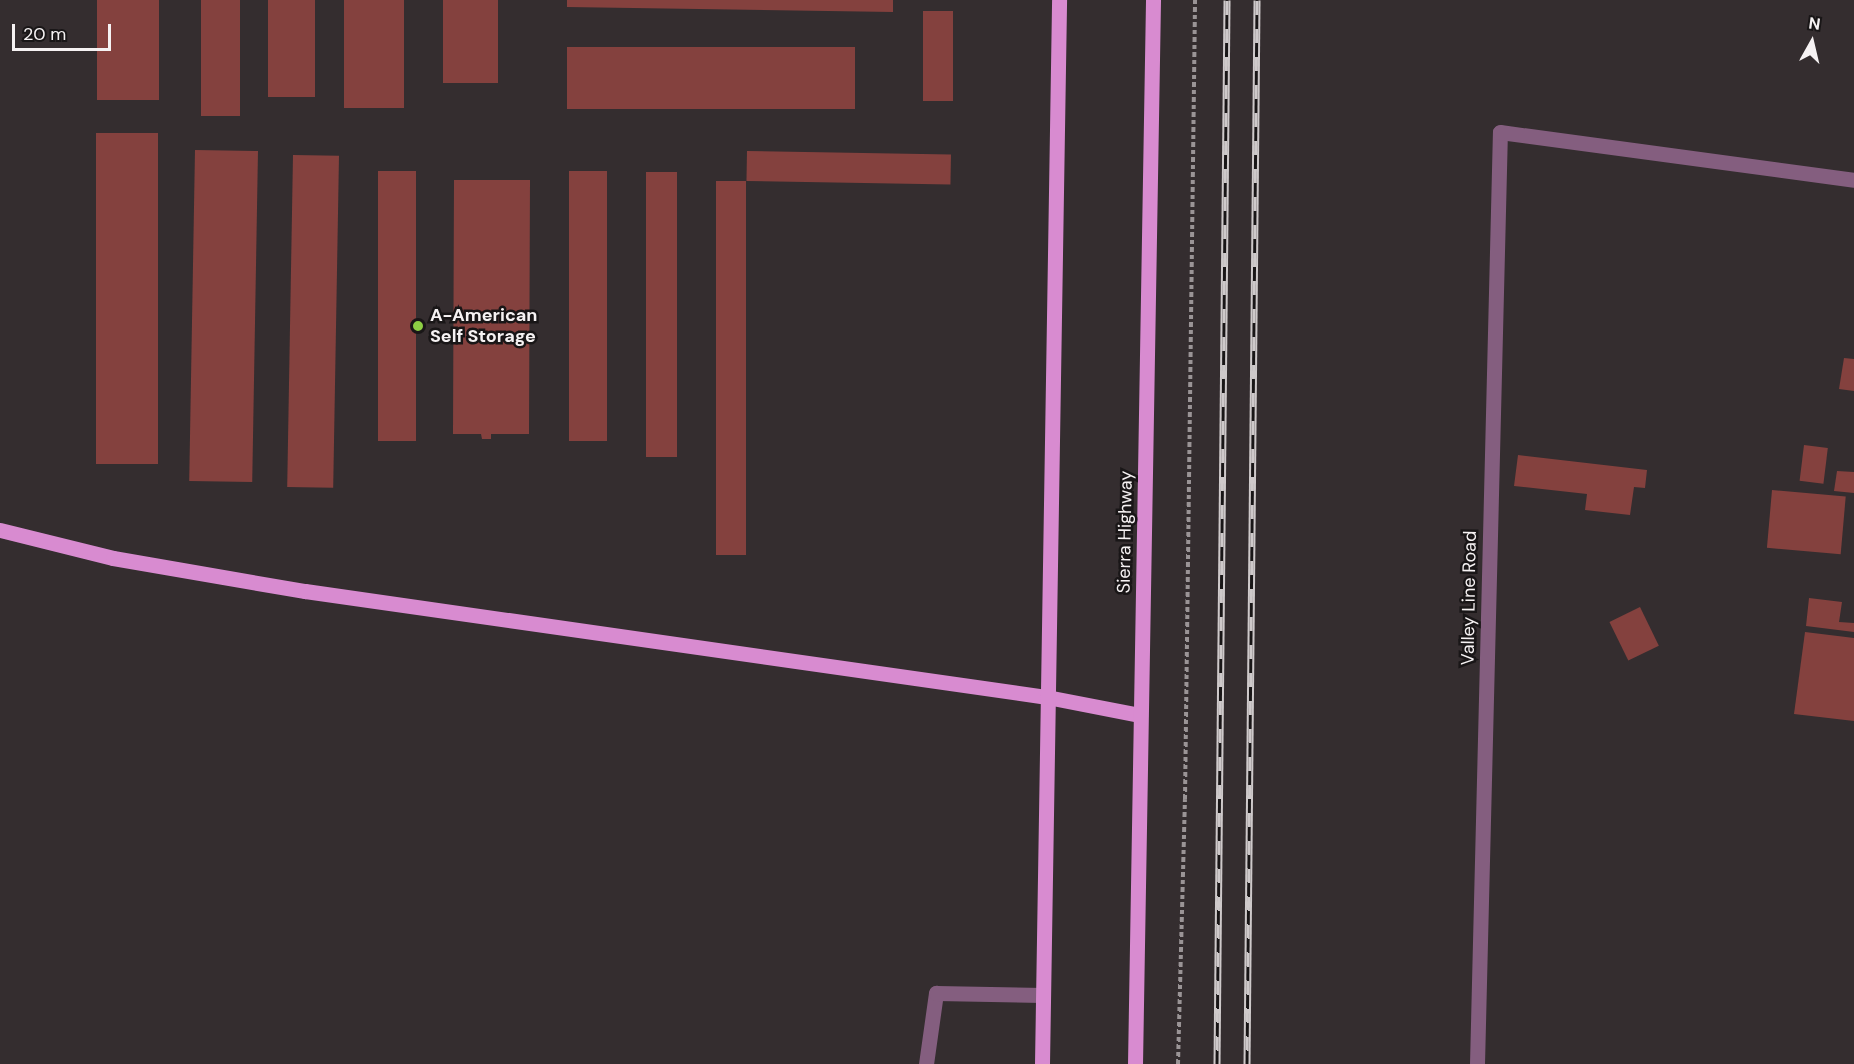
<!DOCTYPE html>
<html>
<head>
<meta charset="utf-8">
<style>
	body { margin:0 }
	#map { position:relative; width:1854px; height:1064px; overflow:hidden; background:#342d2f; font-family:"DM Sans",sans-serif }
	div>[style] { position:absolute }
	.building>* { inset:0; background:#84413e; transform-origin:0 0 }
	.path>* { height:4px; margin-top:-2px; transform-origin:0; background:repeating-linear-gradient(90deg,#9a9496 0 4.5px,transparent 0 7.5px) }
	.lane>* { height:15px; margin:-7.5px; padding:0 7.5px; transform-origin:7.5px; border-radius:7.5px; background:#845e7f }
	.street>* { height:15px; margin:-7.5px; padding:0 7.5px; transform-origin:7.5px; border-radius:7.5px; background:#845e7f }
	.primary>* { height:15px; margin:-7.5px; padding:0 7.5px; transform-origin:7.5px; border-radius:7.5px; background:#d88bd0 }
	.rail>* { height:7px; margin-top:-3.5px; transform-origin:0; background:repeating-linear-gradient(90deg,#191617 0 14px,#cec9ca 0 28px); box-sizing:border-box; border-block:2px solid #cec9ca }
	.dots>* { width:16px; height:16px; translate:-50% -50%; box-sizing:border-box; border:3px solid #191617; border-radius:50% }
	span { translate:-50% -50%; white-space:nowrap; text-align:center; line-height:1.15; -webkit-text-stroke:5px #191617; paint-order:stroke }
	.poi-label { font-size:18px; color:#f6f2f3; font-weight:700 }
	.left { translate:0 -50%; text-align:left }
	.street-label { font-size:18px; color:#f6f2f3 }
	.north { position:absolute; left:1782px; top:12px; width:60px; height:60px; -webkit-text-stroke:4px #191617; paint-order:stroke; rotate:8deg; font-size:16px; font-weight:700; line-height:24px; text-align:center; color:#f6f2f3 }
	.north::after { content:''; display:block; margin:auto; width:21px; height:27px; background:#f6f2f3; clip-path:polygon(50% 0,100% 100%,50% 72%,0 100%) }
	.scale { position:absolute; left:12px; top:24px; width:99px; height:27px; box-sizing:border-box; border:3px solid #f6f2f3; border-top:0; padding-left:8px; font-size:18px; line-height:21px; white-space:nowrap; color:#f6f2f3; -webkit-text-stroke:4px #191617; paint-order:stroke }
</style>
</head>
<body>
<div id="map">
	<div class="building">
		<div style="left:97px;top:0;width:62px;height:100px"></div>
		<div style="left:201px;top:0;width:39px;height:116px"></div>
		<div style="left:268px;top:0;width:47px;height:97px"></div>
		<div style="left:344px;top:0;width:60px;height:108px"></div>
		<div style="left:443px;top:0;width:55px;height:83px"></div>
		<div style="clip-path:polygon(567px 0,893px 0,893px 12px,567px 7px)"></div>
		<div style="left:923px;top:11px;width:30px;height:90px"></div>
		<div style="left:567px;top:47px;width:288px;height:62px"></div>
		<div style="left:96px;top:133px;width:62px;height:331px"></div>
		<div style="left:195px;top:150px;width:63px;height:331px;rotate:1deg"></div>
		<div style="left:747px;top:151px;width:204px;height:30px;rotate:1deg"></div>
		<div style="left:293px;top:155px;width:46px;height:332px;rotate:1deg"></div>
		<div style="left:378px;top:171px;width:38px;height:270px"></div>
		<div style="left:569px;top:171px;width:38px;height:270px"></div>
		<div style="left:677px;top:172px;width:285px;height:31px;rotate:90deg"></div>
		<div style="clip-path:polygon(454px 180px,530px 180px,529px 434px,491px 434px,491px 439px,482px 439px,481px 434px,453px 434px)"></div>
		<div style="left:716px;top:181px;width:30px;height:374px"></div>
		<div style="clip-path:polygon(1844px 358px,1854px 359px,1854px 391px,1839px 389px)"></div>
		<div style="left:1804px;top:445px;width:24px;height:36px;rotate:7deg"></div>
		<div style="clip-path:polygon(1518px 455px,1647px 470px,1645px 488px,1634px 487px,1630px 515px,1585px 510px,1587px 494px,1514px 486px)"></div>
		<div style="clip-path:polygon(1837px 471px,1854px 472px,1854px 493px,1834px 491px)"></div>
		<div style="left:1772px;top:490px;width:74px;height:58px;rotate:5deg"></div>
		<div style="clip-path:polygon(1809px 598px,1842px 602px,1839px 622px,1854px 623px,1854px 632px,1806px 626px)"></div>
		<div style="left:1640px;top:607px;width:43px;height:34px;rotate:64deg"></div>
		<div style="clip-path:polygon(1805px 632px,1854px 638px,1854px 721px,1794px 714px)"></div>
	</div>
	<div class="path">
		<div style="left:1178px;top:1064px;width:265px;rotate:-88.5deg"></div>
		<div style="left:1185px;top:799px;width:799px;rotate:-89.28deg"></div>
	</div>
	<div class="lane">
		<div style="left:926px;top:1064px;width:72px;rotate:-82deg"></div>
		<div style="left:936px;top:993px;width:107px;rotate:1.1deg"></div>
	</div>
	<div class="street">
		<div style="left:1477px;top:1064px;width:932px;rotate:-88.59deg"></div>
		<div style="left:1500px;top:132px;width:357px;rotate:7.7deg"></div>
	</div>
	<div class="primary">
		<div style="left:0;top:530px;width:116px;rotate:13.9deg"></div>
		<div style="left:113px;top:558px;width:195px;rotate:9.8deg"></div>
		<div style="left:305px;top:591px;width:750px;rotate:8.13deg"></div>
		<div style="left:1047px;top:697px;width:95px;rotate:11deg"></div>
		<div style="left:1042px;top:1064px;width:1064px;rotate:-89.08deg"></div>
		<div style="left:1135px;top:1064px;width:1064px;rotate:-89.03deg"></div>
	</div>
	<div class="rail">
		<div style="left:1217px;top:1064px;width:1064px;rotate:-89.46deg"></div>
		<div style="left:1247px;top:1064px;width:1064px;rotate:-89.46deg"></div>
	</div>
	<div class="dots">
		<div style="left:418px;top:326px;background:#8dce44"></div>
	</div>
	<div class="poi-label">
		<span class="left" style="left:430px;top:326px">A-American<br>Self Storage</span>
	</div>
	<div class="street-label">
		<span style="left:1125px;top:532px;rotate:-89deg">Sierra Highway</span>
		<span style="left:1469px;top:598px;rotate:-89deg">Valley Line Road</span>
	</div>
	<div class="north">N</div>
	<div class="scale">20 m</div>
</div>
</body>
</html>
